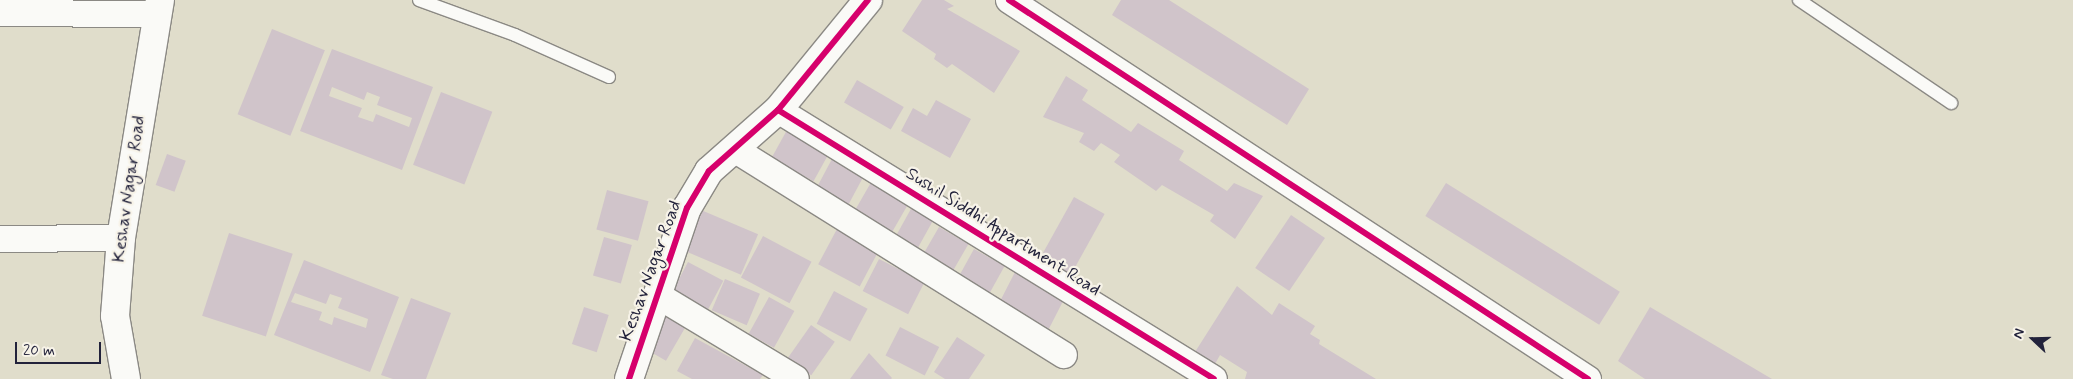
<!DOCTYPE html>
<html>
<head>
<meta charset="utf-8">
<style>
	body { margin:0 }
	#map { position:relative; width:2073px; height:379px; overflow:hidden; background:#e0ddcb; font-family:Mynerve,sans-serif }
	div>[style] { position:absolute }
	.building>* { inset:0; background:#d0c4ca; transform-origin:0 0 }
	.roads { filter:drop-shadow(1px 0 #8b8984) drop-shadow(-1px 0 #8b8984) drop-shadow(0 1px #8b8984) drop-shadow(0 -1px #8b8984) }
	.lane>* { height:12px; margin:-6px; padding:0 6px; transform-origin:6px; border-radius:6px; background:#fafaf7 }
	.street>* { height:26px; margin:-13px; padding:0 13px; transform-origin:13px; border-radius:13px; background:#fafaf7 }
	.secondary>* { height:28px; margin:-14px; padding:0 14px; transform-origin:14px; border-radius:14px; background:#fafaf7 }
	.cycleway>* { height:6px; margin:-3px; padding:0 3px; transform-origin:3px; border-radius:3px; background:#d6006c }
	span { translate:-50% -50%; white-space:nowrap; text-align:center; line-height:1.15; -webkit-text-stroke:4.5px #f7f3e8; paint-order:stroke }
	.street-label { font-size:18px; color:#22223b }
	.north { position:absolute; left:2008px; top:314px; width:50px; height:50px; -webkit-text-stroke:4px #f7f3e8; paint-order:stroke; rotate:291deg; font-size:14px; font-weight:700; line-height:20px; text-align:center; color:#22223b }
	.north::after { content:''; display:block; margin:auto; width:18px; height:22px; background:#22223b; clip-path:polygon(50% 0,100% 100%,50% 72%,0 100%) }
	.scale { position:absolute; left:15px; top:342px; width:86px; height:22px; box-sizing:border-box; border:2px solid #22223b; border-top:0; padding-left:6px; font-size:15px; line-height:18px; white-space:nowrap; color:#22223b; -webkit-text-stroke:4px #f7f3e8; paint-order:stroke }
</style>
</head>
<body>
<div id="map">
	<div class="building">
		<div style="clip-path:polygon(922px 0,944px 0,954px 6px,947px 9px,1020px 51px,994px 93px,952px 64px,947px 68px,934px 59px,936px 54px,902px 31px)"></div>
		<div style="clip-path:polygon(1121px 0,1169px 0,1309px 89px,1287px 125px,1112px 15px)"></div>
		<div style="left:272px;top:29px;width:57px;height:92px;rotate:22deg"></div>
		<div style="clip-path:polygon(evenodd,332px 49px,433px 87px,402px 170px,300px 131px,332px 49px,332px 87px,364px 100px,367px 92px,380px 97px,377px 105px,412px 118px,409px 127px,376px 114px,373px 122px,358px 117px,362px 108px,329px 96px,332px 87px)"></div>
		<div style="clip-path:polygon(1066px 76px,1088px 90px,1082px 100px,1131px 132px,1138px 123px,1184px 151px,1179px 160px,1227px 191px,1234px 183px,1263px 196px,1235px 239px,1210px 221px,1214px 215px,1162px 185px,1156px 191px,1114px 162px,1120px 155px,1101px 143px,1094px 151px,1079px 142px,1084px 133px,1043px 117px)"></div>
		<div style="left:857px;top:80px;width:54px;height:26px;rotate:30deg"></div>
		<div style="left:441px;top:92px;width:55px;height:78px;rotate:21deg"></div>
		<div style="clip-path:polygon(936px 100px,971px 119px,950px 158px,901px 131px,913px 108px,927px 116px)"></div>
		<div style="left:787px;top:130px;width:48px;height:32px;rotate:29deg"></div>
		<div style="left:167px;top:154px;width:20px;height:33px;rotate:20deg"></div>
		<div style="left:833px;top:157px;width:36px;height:37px;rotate:28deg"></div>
		<div style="left:873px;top:179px;width:43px;height:38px;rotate:30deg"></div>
		<div style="left:1446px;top:183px;width:205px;height:39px;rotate:32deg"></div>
		<div style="left:607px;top:190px;width:43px;height:41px;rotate:15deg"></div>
		<div style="left:1074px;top:197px;width:35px;height:75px;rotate:29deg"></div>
		<div style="left:912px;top:207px;width:25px;height:38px;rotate:29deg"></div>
		<div style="left:701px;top:210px;width:62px;height:44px;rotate:23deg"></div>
		<div style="left:1291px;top:215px;width:41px;height:64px;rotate:34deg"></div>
		<div style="left:939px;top:227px;width:34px;height:37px;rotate:30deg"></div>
		<div style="left:837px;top:229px;width:47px;height:40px;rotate:28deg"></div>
		<div style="left:229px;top:233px;width:67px;height:87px;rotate:18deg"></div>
		<div style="left:763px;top:236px;width:55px;height:47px;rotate:28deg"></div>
		<div style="left:604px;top:237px;width:29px;height:40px;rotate:16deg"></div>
		<div style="left:974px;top:249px;width:35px;height:42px;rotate:29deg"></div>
		<div style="left:879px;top:259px;width:51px;height:36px;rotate:27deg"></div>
		<div style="clip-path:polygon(evenodd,304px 260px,399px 297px,370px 372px,274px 335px,304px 260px,295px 293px,326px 304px,330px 294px,342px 298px,338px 308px,368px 319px,366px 328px,334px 317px,332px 325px,319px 320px,322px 312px,291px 302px,295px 293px)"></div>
		<div style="left:688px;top:262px;width:40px;height:35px;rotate:28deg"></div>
		<div style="left:1015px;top:272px;width:56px;height:38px;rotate:27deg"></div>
		<div style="left:725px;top:279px;width:38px;height:34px;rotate:23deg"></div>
		<div style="clip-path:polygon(1237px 286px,1272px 315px,1279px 303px,1315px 326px,1310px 334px,1320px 340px,1319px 344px,1376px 379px,1245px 379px,1247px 372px,1220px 355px,1215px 364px,1195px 352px)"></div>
		<div style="left:834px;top:291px;width:38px;height:37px;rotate:28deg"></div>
		<div style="left:769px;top:297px;width:29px;height:42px;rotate:29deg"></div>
		<div style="clip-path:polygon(411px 298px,451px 313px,426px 379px,393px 379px,381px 375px)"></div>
		<div style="left:663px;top:306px;width:30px;height:46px;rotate:30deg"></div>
		<div style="left:584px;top:307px;width:26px;height:39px;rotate:18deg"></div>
		<div style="clip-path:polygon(1650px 307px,1772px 379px,1645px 379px,1618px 361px)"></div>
		<div style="left:811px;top:325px;width:29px;height:41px;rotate:35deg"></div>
		<div style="left:900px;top:327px;width:44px;height:32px;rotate:27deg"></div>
		<div style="clip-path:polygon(957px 337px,985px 355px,969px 379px,945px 379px,934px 372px)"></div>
		<div style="clip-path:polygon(695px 338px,763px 375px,760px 379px,692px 379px,677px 371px)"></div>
		<div style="clip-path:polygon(869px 353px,892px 378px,891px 379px,850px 379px)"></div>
	</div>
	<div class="roads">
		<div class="lane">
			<div style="left:419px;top:0;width:102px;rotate:20deg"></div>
			<div style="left:515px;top:35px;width:103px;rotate:24.1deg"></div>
			<div style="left:1799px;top:0;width:184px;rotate:34.1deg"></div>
		</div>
		<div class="street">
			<div style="left:1009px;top:0;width:692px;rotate:33.21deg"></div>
			<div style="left:0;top:13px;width:157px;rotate:0.4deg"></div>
			<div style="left:778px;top:110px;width:512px;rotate:31.67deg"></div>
			<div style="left:734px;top:149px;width:389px;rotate:32deg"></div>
			<div style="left:0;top:239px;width:121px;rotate:-0.5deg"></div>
			<div style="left:657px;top:295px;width:162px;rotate:31.1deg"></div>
		</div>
		<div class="secondary">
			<div style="left:126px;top:379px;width:64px;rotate:-99.9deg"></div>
			<div style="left:115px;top:316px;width:78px;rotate:-85.6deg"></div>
			<div style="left:121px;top:238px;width:241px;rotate:-80.7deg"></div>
			<div style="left:629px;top:379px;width:181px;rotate:-71.3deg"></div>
			<div style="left:687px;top:208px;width:43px;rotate:-59.3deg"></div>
			<div style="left:709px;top:171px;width:92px;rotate:-41.5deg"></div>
			<div style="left:778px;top:110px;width:142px;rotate:-50.7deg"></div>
		</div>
	</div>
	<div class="cycleway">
		<div style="left:1009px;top:0;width:692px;rotate:33.21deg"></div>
		<div style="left:778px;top:110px;width:512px;rotate:31.67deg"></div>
		<div style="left:629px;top:379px;width:181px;rotate:-71.3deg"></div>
		<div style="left:687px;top:208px;width:43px;rotate:-59.3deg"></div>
		<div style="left:709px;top:171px;width:92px;rotate:-41.5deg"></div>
		<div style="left:778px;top:110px;width:142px;rotate:-50.7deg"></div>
	</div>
	<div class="street-label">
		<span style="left:129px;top:189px;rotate:-82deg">Keshav Nagar Road</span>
		<span style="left:1003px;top:232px;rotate:32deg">Sushil Siddhi Appartment Road</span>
		<span style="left:651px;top:271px;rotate:-70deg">Keshav Nagar Road</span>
	</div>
	<div class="north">N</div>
	<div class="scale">20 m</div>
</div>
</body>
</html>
